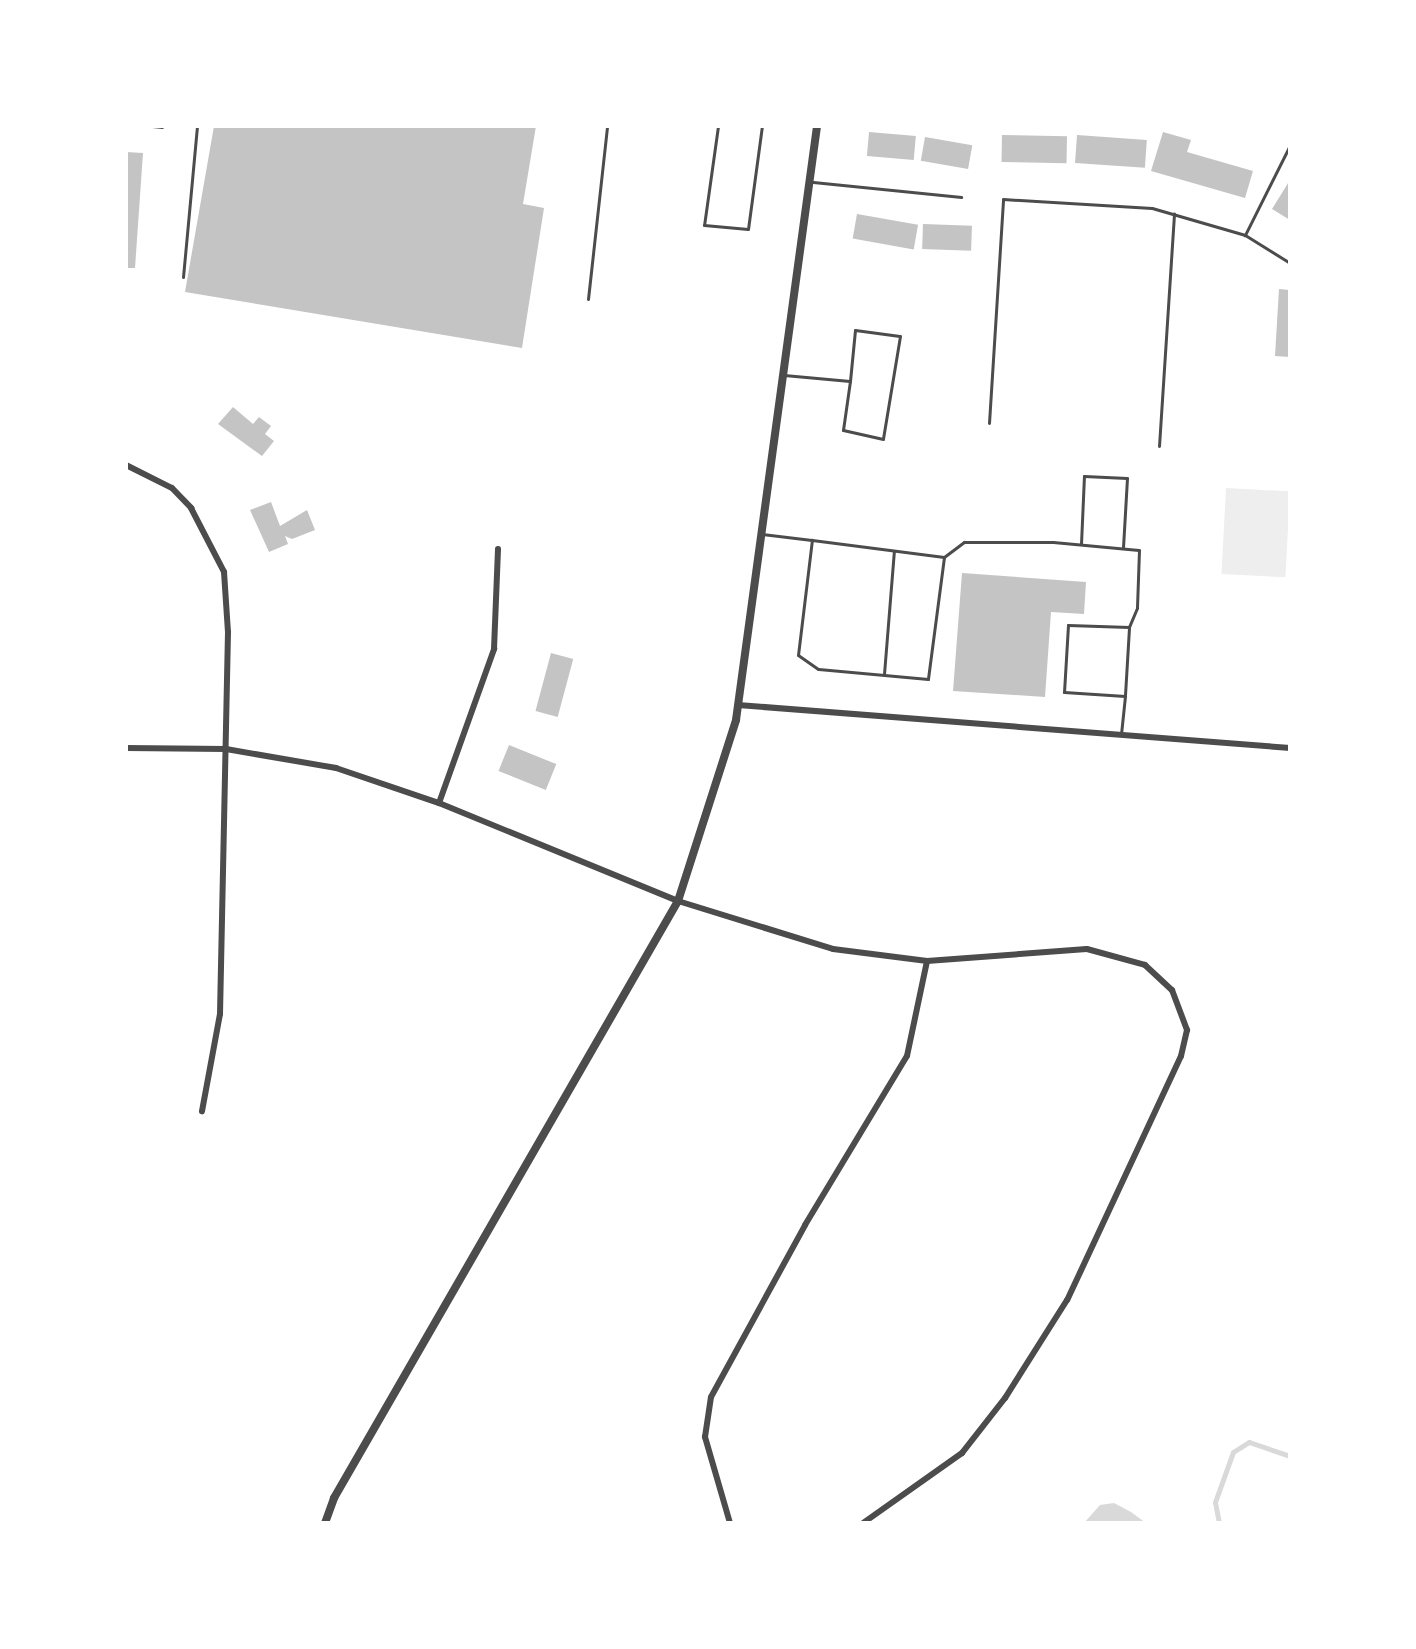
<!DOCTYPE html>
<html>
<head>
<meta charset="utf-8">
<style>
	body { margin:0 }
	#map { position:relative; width:1416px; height:1649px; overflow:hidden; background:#fff; font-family:"IBM Plex Serif",serif }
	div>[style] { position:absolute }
	.green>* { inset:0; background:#eee; transform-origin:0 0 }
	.water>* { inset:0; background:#d9d9d9 }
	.stream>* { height:5px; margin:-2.5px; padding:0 2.5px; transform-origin:2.5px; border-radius:2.5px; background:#d9d9d9 }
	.building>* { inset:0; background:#c4c4c4; transform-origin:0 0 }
	.service>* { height:3px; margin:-1.5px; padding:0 1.5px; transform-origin:1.5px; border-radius:1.5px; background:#4c4c4c }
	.minor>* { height:6px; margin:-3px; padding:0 3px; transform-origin:3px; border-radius:3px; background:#4c4c4c }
	.tertiary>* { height:8px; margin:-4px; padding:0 4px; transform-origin:4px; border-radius:4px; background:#4c4c4c }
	span { translate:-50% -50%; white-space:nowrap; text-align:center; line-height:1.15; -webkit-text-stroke:7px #fff; paint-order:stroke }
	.frame { position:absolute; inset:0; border:128px solid #fff; pointer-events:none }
</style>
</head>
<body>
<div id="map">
	<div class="green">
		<div style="left:1226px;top:488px;width:64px;height:86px;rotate:3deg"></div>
	</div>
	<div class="water">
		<div style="clip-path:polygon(1114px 1503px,1131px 1512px,1146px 1523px,1084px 1523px,1100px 1505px)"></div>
	</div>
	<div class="stream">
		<div style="left:1219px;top:1523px;width:21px;rotate:-101deg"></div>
		<div style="left:1215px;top:1502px;width:53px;rotate:-70.2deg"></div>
		<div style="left:1233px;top:1452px;width:19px;rotate:-32deg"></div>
		<div style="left:1249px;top:1442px;width:43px;rotate:18.9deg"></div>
	</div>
	<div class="building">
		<div style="clip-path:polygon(214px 126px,536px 126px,523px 204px,544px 208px,522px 348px,185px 292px)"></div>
		<div style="left:869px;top:132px;width:47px;height:24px;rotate:5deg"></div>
		<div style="clip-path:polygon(1163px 132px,1191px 140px,1187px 152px,1253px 171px,1245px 198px,1151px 171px)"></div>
		<div style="left:1002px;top:135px;width:65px;height:27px;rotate:1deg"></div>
		<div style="left:1077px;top:135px;width:70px;height:28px;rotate:4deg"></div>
		<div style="left:925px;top:137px;width:48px;height:24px;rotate:10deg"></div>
		<div style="clip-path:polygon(126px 152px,143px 153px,135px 268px,126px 268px)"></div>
		<div style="clip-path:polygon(1290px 180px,1290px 220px,1272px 209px)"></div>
		<div style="left:857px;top:214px;width:62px;height:25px;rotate:10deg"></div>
		<div style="left:923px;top:224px;width:49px;height:25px;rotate:2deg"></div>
		<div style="clip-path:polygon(1279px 289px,1290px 290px,1290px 357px,1275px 356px)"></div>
		<div style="clip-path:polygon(233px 407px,253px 424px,259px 417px,271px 426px,265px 434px,274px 441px,262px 456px,218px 424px)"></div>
		<div style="clip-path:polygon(271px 502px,280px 526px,307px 510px,315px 530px,292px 539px,285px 536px,288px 544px,269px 552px,250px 510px)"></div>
		<div style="clip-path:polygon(962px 573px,1086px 582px,1084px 614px,1051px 612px,1045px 697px,953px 691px)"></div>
		<div style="left:551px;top:653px;width:23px;height:60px;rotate:15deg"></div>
		<div style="left:509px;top:745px;width:51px;height:28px;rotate:22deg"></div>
	</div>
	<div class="service">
		<div style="left:152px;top:126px;width:10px;rotate:6deg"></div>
		<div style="left:718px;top:126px;width:100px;rotate:98deg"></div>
		<div style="left:704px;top:225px;width:44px;rotate:5.2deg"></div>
		<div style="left:748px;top:229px;width:104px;rotate:-82.3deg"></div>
		<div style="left:1290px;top:145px;width:101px;rotate:116.6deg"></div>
		<div style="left:1245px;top:235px;width:53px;rotate:31.9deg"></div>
		<div style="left:813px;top:182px;width:149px;rotate:5.8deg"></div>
		<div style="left:183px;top:277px;width:152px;rotate:-84.7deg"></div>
		<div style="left:588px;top:299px;width:174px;rotate:-83.7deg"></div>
		<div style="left:784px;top:375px;width:66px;rotate:5.2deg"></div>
		<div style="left:850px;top:381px;width:51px;rotate:-84.4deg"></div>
		<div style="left:855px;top:330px;width:45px;rotate:7.6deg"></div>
		<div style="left:900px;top:336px;width:104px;rotate:99.4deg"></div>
		<div style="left:883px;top:439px;width:41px;rotate:-167.3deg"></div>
		<div style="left:843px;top:430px;width:49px;rotate:-81.9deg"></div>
		<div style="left:989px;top:423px;width:224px;rotate:-86.4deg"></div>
		<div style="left:1003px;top:199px;width:149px;rotate:3.5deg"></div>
		<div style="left:1152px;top:208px;width:97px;rotate:16.2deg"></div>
		<div style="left:1159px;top:446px;width:233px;rotate:-86.3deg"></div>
		<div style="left:762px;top:534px;width:50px;rotate:6.8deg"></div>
		<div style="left:812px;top:540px;width:133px;rotate:7.3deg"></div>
		<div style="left:944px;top:557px;width:123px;rotate:97.5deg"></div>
		<div style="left:928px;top:679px;width:110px;rotate:-174.8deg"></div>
		<div style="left:818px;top:669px;width:24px;rotate:-145deg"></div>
		<div style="left:798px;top:655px;width:116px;rotate:-83.1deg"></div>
		<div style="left:1081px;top:544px;width:68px;rotate:-87.5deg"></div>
		<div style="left:1084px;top:476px;width:43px;rotate:2.7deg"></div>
		<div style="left:1127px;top:478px;width:69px;rotate:93.3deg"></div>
		<div style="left:944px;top:557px;width:25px;rotate:-37deg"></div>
		<div style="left:964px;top:542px;width:89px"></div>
		<div style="left:1053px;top:542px;width:86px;rotate:5.3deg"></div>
		<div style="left:1139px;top:550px;width:58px;rotate:92deg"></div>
		<div style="left:1137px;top:608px;width:21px;rotate:113deg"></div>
		<div style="left:1129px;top:627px;width:61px;rotate:-178.1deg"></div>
		<div style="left:1068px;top:625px;width:67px;rotate:93.4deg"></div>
		<div style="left:1064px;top:692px;width:61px;rotate:3.8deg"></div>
		<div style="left:1125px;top:696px;width:38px;rotate:96deg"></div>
		<div style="left:884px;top:674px;width:123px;rotate:-85.4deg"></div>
		<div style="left:1125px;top:695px;width:68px;rotate:-86.6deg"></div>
	</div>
	<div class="minor">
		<div style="left:126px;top:465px;width:51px;rotate:26.6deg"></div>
		<div style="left:172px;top:488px;width:28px;rotate:46deg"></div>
		<div style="left:191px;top:508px;width:72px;rotate:62.7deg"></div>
		<div style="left:224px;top:572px;width:60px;rotate:86.2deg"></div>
		<div style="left:228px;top:632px;width:382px;rotate:91.2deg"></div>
		<div style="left:220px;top:1014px;width:99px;rotate:100.5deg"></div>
		<div style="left:738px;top:705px;width:554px;rotate:4.45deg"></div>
		<div style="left:126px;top:748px;width:100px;rotate:0.6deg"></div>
		<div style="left:226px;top:749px;width:112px;rotate:9.8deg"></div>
		<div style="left:336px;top:768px;width:109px;rotate:18.8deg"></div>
		<div style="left:439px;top:803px;width:258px;rotate:22.3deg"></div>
		<div style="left:678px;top:901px;width:162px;rotate:17.2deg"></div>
		<div style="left:833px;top:949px;width:95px;rotate:7.3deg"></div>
		<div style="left:927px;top:961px;width:160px;rotate:-4.3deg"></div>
		<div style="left:1087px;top:949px;width:60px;rotate:15.4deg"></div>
		<div style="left:1145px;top:965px;width:37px;rotate:43deg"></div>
		<div style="left:1172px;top:990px;width:43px;rotate:69.4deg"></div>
		<div style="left:1187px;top:1030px;width:27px;rotate:103deg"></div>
		<div style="left:1181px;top:1056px;width:269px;rotate:115deg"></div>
		<div style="left:1067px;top:1300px;width:116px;rotate:122.3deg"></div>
		<div style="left:1005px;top:1398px;width:70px;rotate:128deg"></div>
		<div style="left:962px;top:1453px;width:121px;rotate:144.7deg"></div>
		<div style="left:439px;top:803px;width:164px;rotate:-70.3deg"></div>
		<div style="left:494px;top:649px;width:100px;rotate:-87.7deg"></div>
		<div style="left:730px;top:1523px;width:90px;rotate:-106.2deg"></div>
		<div style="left:705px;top:1437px;width:40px;rotate:-81.5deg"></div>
		<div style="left:711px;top:1397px;width:196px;rotate:-61.3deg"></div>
		<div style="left:805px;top:1225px;width:197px;rotate:-58.9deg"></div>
		<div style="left:907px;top:1056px;width:97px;rotate:-78.1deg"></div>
	</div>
	<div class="tertiary">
		<div style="left:325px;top:1523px;width:27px;rotate:-70deg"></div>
		<div style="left:334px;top:1498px;width:689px;rotate:-60.05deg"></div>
		<div style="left:678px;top:901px;width:190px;rotate:-72.2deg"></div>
		<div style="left:736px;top:720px;width:599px;rotate:-82.23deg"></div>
	</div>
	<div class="frame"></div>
</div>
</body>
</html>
